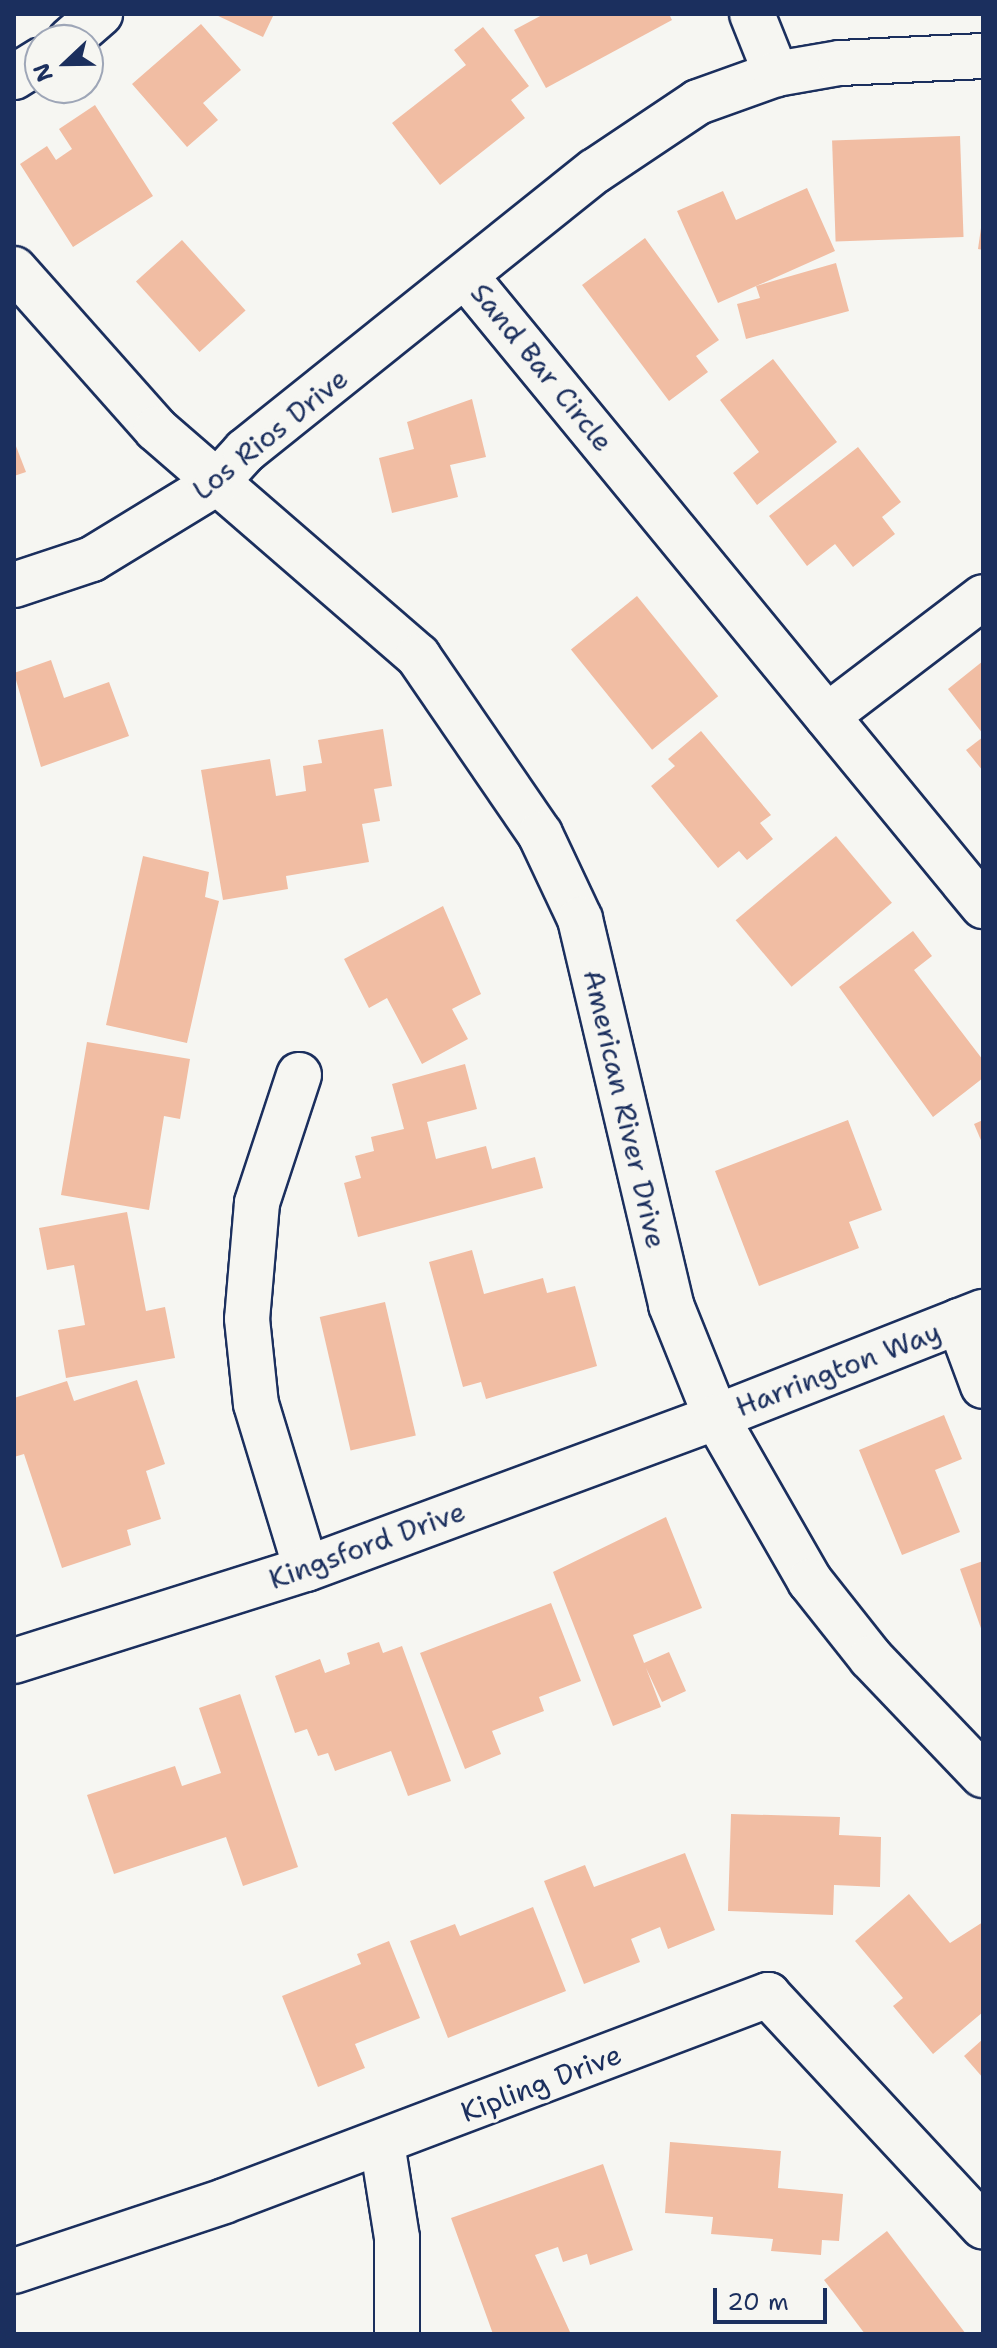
<!DOCTYPE html>
<html>
<head>
<meta charset="utf-8">
<style>
	body { margin:0 }
	#map { position:relative; width:997px; height:2348px; overflow:hidden; background:#f6f6f2; font-family:"Shantell Sans",sans-serif }
	div>[style] { position:absolute }
	.building>* { inset:0; background:#f1bda3; transform-origin:0 0 }
	.roads { filter:drop-shadow(2px 0 #1b2f5e) drop-shadow(-2px 0 #1b2f5e) drop-shadow(0 2px #1b2f5e) drop-shadow(0 -2px #1b2f5e) }
	.street>* { height:44px; margin:-22px; padding:0 22px; transform-origin:22px; border-radius:22px; background:#f6f6f2 }
	.secondary>* { height:44px; margin:-22px; padding:0 22px; transform-origin:22px; border-radius:22px; background:#f6f6f2 }
	span { translate:-50% -50%; white-space:nowrap; text-align:center; line-height:1.15; -webkit-text-stroke:7px #f6f6f2; paint-order:stroke }
	.street-label { font-size:28px; color:#1b2f5e }
	.frame { position:absolute; inset:0; border:16px solid #1b2f5e; pointer-events:none }
	.north { position:absolute; left:24px; top:24px; width:80px; height:80px; box-sizing:border-box; background:#f6f6f2; border:2px solid #9ea6b7; border-radius:50%; rotate:248deg; font-size:22px; font-weight:700; line-height:32px; text-align:center; color:#1b2f5e }
	.north::after { content:''; display:block; margin:auto; width:28px; height:36px; background:#1b2f5e; clip-path:polygon(50% 0,100% 100%,50% 72%,0 100%) }
	.scale { position:absolute; left:713px; top:2288px; width:114px; height:36px; box-sizing:border-box; border:4px solid #1b2f5e; border-top:0; padding-left:10px; font-size:24px; line-height:28px; white-space:nowrap; color:#1b2f5e; -webkit-text-stroke:6px #f6f6f2; paint-order:stroke }
</style>
</head>
<body>
<div id="map">
	<div class="building">
		<div style="clip-path:polygon(214px 14px,274px 14px,263px 37px)"></div>
		<div style="clip-path:polygon(544px 14px,669px 14px,672px 20px,546px 88px,514px 30px)"></div>
		<div style="clip-path:polygon(201px 24px,241px 70px,203px 103px,218px 120px,187px 147px,132px 84px)"></div>
		<div style="clip-path:polygon(483px 27px,529px 86px,511px 100px,525px 118px,440px 185px,392px 123px,466px 65px,454px 50px)"></div>
		<div style="clip-path:polygon(95px 105px,153px 196px,73px 247px,20px 164px,47px 146px,56px 160px,72px 149px,59px 129px)"></div>
		<div style="left:960px;top:136px;width:101px;height:128px;rotate:88deg"></div>
		<div style="clip-path:polygon(807px 188px,835px 251px,718px 303px,677px 211px,723px 191px,736px 220px)"></div>
		<div style="clip-path:polygon(981px 228px,983px 228px,983px 250px,978px 249px)"></div>
		<div style="clip-path:polygon(645px 238px,719px 340px,696px 356px,708px 372px,669px 401px,582px 285px)"></div>
		<div style="left:182px;top:240px;width:95px;height:62px;rotate:48deg"></div>
		<div style="clip-path:polygon(836px 263px,849px 311px,746px 339px,737px 304px,760px 298px,756px 286px)"></div>
		<div style="clip-path:polygon(773px 359px,837px 442px,757px 505px,733px 473px,759px 452px,720px 400px)"></div>
		<div style="clip-path:polygon(472px 399px,486px 457px,450px 465px,458px 497px,392px 513px,379px 458px,414px 449px,407px 422px)"></div>
		<div style="clip-path:polygon(14px 441px,26px 472px,14px 476px)"></div>
		<div style="clip-path:polygon(858px 447px,901px 502px,882px 517px,895px 534px,853px 567px,835px 544px,807px 566px,769px 516px)"></div>
		<div style="left:637px;top:596px;width:129px;height:85px;rotate:51deg"></div>
		<div style="clip-path:polygon(51px 660px,64px 698px,109px 682px,129px 736px,41px 767px,14px 673px)"></div>
		<div style="clip-path:polygon(983px 661px,983px 734px,948px 689px)"></div>
		<div style="clip-path:polygon(383px 729px,392px 786px,374px 789px,380px 821px,362px 824px,369px 862px,286px 876px,288px 889px,223px 900px,201px 770px,270px 759px,276px 796px,306px 791px,303px 766px,322px 763px,318px 740px)"></div>
		<div style="clip-path:polygon(701px 731px,771px 815px,760px 823px,773px 839px,747px 860px,739px 851px,718px 868px,651px 786px,675px 766px,668px 759px)"></div>
		<div style="clip-path:polygon(983px 737px,983px 771px,966px 750px)"></div>
		<div style="left:836px;top:836px;width:87px;height:131px;rotate:50deg"></div>
		<div style="clip-path:polygon(143px 856px,209px 872px,205px 897px,219px 901px,187px 1043px,106px 1025px)"></div>
		<div style="clip-path:polygon(443px 906px,481px 994px,452px 1009px,468px 1039px,422px 1064px,387px 998px,369px 1008px,344px 959px)"></div>
		<div style="clip-path:polygon(913px 931px,932px 956px,914px 970px,983px 1060px,983px 1078px,933px 1117px,839px 987px)"></div>
		<div style="clip-path:polygon(87px 1042px,190px 1059px,180px 1119px,164px 1116px,149px 1210px,61px 1195px)"></div>
		<div style="clip-path:polygon(465px 1064px,477px 1109px,427px 1122px,436px 1159px,486px 1146px,492px 1169px,535px 1157px,543px 1188px,358px 1237px,344px 1183px,361px 1178px,355px 1156px,374px 1151px,371px 1137px,404px 1129px,392px 1084px)"></div>
		<div style="clip-path:polygon(848px 1120px,882px 1210px,849px 1222px,859px 1248px,759px 1286px,715px 1171px)"></div>
		<div style="clip-path:polygon(983px 1120px,983px 1145px,974px 1124px)"></div>
		<div style="clip-path:polygon(127px 1212px,146px 1311px,165px 1307px,175px 1358px,66px 1378px,58px 1330px,85px 1325px,74px 1265px,47px 1270px,39px 1228px)"></div>
		<div style="clip-path:polygon(472px 1250px,484px 1294px,543px 1278px,547px 1293px,575px 1286px,597px 1366px,486px 1399px,481px 1382px,463px 1387px,429px 1262px)"></div>
		<div style="left:385px;top:1302px;width:137px;height:67px;rotate:77deg"></div>
		<div style="clip-path:polygon(137px 1380px,165px 1464px,146px 1471px,161px 1519px,127px 1530px,131px 1545px,62px 1568px,24px 1454px,14px 1457px,14px 1398px,67px 1381px,74px 1401px)"></div>
		<div style="clip-path:polygon(944px 1415px,962px 1459px,935px 1470px,960px 1532px,902px 1555px,859px 1450px)"></div>
		<div style="clip-path:polygon(666px 1517px,702px 1608px,633px 1635px,644px 1663px,669px 1652px,686px 1691px,662px 1702px,646px 1668px,661px 1707px,613px 1726px,553px 1572px)"></div>
		<div style="clip-path:polygon(983px 1561px,983px 1634px,960px 1569px)"></div>
		<div style="clip-path:polygon(551px 1603px,581px 1681px,539px 1697px,544px 1711px,492px 1731px,501px 1754px,465px 1769px,420px 1653px)"></div>
		<div style="clip-path:polygon(379px 1642px,383px 1653px,402px 1646px,451px 1781px,408px 1796px,391px 1751px,335px 1771px,328px 1753px,318px 1756px,307px 1729px,295px 1733px,275px 1676px,320px 1659px,325px 1673px,350px 1664px,347px 1653px)"></div>
		<div style="clip-path:polygon(240px 1694px,298px 1867px,243px 1886px,226px 1837px,114px 1874px,87px 1795px,175px 1766px,182px 1786px,221px 1773px,199px 1708px)"></div>
		<div style="clip-path:polygon(731px 1814px,840px 1817px,839px 1835px,881px 1837px,880px 1887px,834px 1885px,833px 1915px,728px 1911px)"></div>
		<div style="clip-path:polygon(685px 1853px,715px 1930px,668px 1949px,660px 1927px,631px 1939px,640px 1962px,584px 1984px,544px 1881px,585px 1865px,594px 1887px)"></div>
		<div style="clip-path:polygon(909px 1894px,950px 1943px,983px 1922px,983px 2012px,933px 2054px,893px 2006px,903px 1998px,855px 1941px)"></div>
		<div style="clip-path:polygon(533px 1907px,566px 1991px,448px 2038px,410px 1941px,455px 1924px,460px 1936px)"></div>
		<div style="clip-path:polygon(389px 1941px,420px 2018px,355px 2044px,365px 2068px,318px 2087px,282px 1996px,361px 1964px,357px 1954px)"></div>
		<div style="clip-path:polygon(983px 2039px,983px 2078px,964px 2056px)"></div>
		<div style="clip-path:polygon(670px 2142px,781px 2151px,778px 2188px,843px 2194px,839px 2241px,822px 2240px,821px 2255px,771px 2251px,773px 2239px,711px 2234px,713px 2217px,665px 2213px)"></div>
		<div style="clip-path:polygon(603px 2164px,633px 2250px,590px 2265px,587px 2254px,563px 2262px,558px 2247px,535px 2255px,570px 2332px,493px 2334px,451px 2218px)"></div>
		<div style="clip-path:polygon(887px 2231px,966px 2334px,865px 2334px,824px 2280px)"></div>
	</div>
	<div class="roads">
		<div class="street">
			<div style="left:752px;top:14px;width:65px;rotate:68.2deg"></div>
			<div style="left:70px;top:40px;width:40px;rotate:-41deg"></div>
			<div style="left:14px;top:77px;width:31px;rotate:-32deg"></div>
			<div style="left:14px;top:269px;width:214px;rotate:48.4deg"></div>
			<div style="left:156px;top:429px;width:347px;rotate:40.9deg"></div>
			<div style="left:418px;top:656px;width:216px;rotate:55.6deg"></div>
			<div style="left:540px;top:834px;width:94px;rotate:64.8deg"></div>
			<div style="left:580px;top:919px;width:397px;rotate:76.7deg"></div>
			<div style="left:671px;top:1305px;width:121px;rotate:68.1deg"></div>
			<div style="left:716px;top:1417px;width:287px;rotate:-21.5deg"></div>
			<div style="left:467px;top:278px;width:813px;rotate:50.59deg"></div>
			<div style="left:14px;top:585px;width:82px;rotate:-18.4deg"></div>
			<div style="left:92px;top:559px;width:144px;rotate:-31.4deg"></div>
			<div style="left:215px;top:484px;width:45px;rotate:-47.7deg"></div>
			<div style="left:245px;top:451px;width:448px;rotate:-38.7deg"></div>
			<div style="left:595px;top:171px;width:124px;rotate:-33.8deg"></div>
			<div style="left:698px;top:102px;width:83px;rotate:-19.7deg"></div>
			<div style="left:776px;top:74px;width:65px;rotate:-9.8deg"></div>
			<div style="left:840px;top:63px;width:143px;rotate:-2.8deg"></div>
			<div style="left:827px;top:716px;width:196px;rotate:-37.3deg"></div>
			<div style="left:299px;top:1075px;width:135px;rotate:108.2deg"></div>
			<div style="left:257px;top:1203px;width:116px;rotate:94.9deg"></div>
			<div style="left:247px;top:1319px;width:85px;rotate:84deg"></div>
			<div style="left:256px;top:1404px;width:172px;rotate:73.1deg"></div>
			<div style="left:959px;top:1321px;width:69px;rotate:69.7deg"></div>
			<div style="left:382px;top:2143px;width:96px;rotate:81deg"></div>
			<div style="left:397px;top:2238px;width:96px;rotate:90deg"></div>
			<div style="left:14px;top:2271px;width:221px;rotate:-18.4deg"></div>
			<div style="left:224px;top:2201px;width:582px;rotate:-20.74deg"></div>
			<div style="left:768px;top:1995px;width:316px;rotate:47.1deg"></div>
		</div>
		<div class="secondary">
			<div style="left:14px;top:1661px;width:306px;rotate:-17.5deg"></div>
			<div style="left:306px;top:1569px;width:437px;rotate:-20.3deg"></div>
			<div style="left:716px;top:1417px;width:189px;rotate:60.2deg"></div>
			<div style="left:810px;top:1581px;width:98px;rotate:51.6deg"></div>
			<div style="left:871px;top:1658px;width:162px;rotate:46.3deg"></div>
		</div>
	</div>
	<div class="street-label">
		<span style="left:542px;top:367px;rotate:51deg">Sand Bar Circle</span>
		<span style="left:270px;top:434px;rotate:-39deg">Los Rios Drive</span>
		<span style="left:625px;top:1109px;rotate:77deg">American River Drive</span>
		<span style="left:838px;top:1369px;rotate:-21deg">Harrington Way</span>
		<span style="left:367px;top:1545px;rotate:-20deg">Kingsford Drive</span>
		<span style="left:541px;top:2083px;rotate:-21deg">Kipling Drive</span>
	</div>
	<div class="frame"></div>
	<div class="north">N</div>
	<div class="scale">20 m</div>
</div>
</body>
</html>
